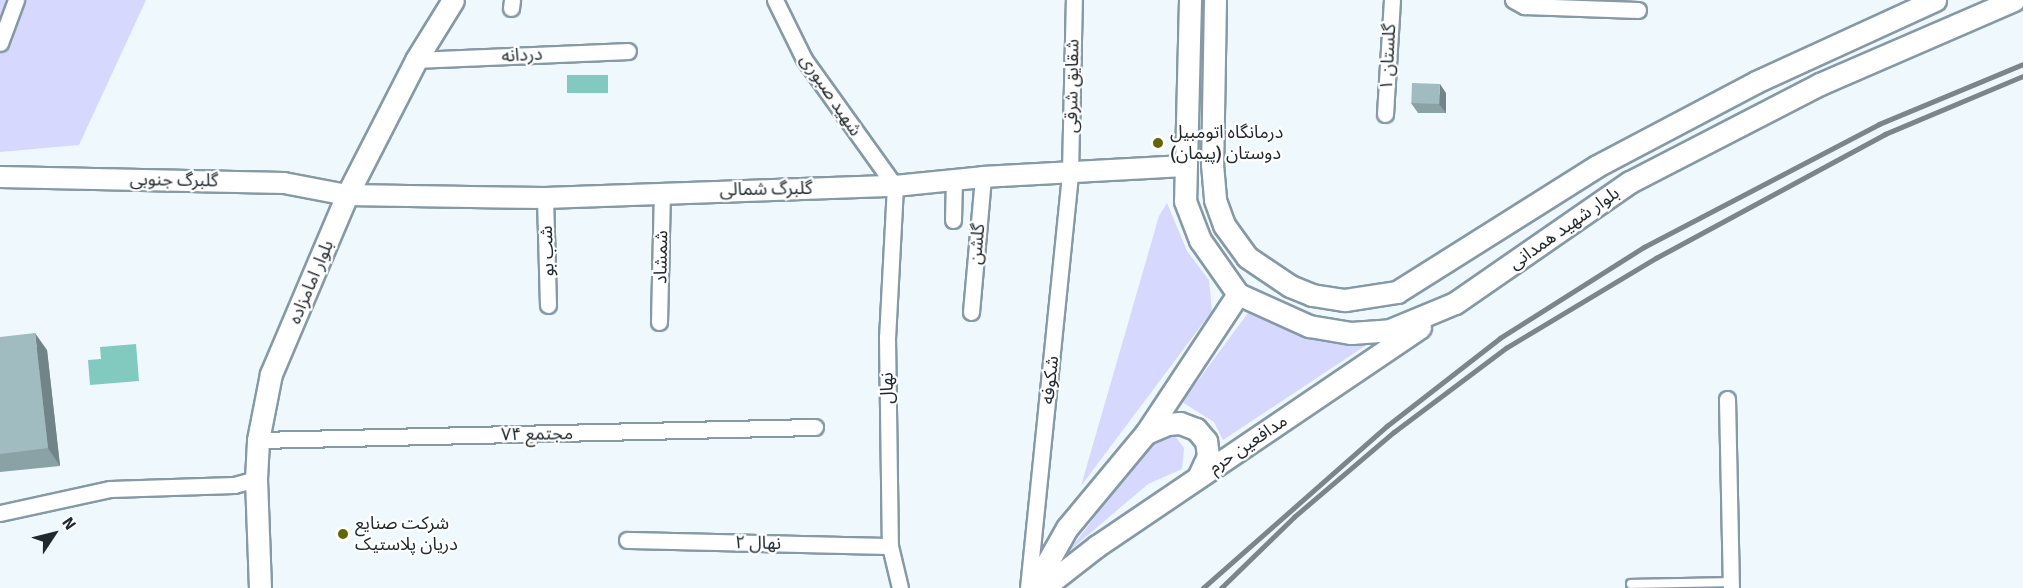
<!DOCTYPE html>
<html>
<head>
<meta charset="utf-8">
<style>
	body { margin:0 }
	#map { position:relative; width:2023px; height:588px; overflow:hidden; background:#eff8fd; font-family:Signika,"Noto Sans Arabic",sans-serif }
	div>[style] { position:absolute }
	.green>* { inset:0; background:#d7d8fd }
	.water>* { inset:0; background:#82c9c0; transform-origin:0 0 }
	.roads { filter:drop-shadow(2px 0 #8599a6) drop-shadow(-2px 0 #8599a6) drop-shadow(0 2px #8599a6) drop-shadow(0 -2px #8599a6) }
	.service>* { height:8px; margin:-4px; padding:0 4px; transform-origin:4px; border-radius:4px; background:#fff }
	.minor>* { height:15px; margin:-7.5px; padding:0 7.5px; transform-origin:7.5px; border-radius:7.5px; background:#fff }
	.tertiary>* { height:20px; margin:-10px; padding:0 10px; transform-origin:10px; border-radius:10px; background:#fff }
	.secondary>* { height:21px; margin:-10.5px; padding:0 10.5px; transform-origin:10.5px; border-radius:10.5px; background:#fff }
	.rail>* { height:4.5px; margin:-2.25px; padding:0 2.25px; transform-origin:2.25px; border-radius:2.25px; background:#7c858a }
	.wall>* { inset:0; background:#8aa2a6 }
	.shaded-wall>* { inset:0; background:#718487 }
	.building>* { inset:0; background:#a1bcc1; transform-origin:0 0 }
	.dots>* { width:16px; height:16px; translate:-50% -50%; box-sizing:border-box; border:3px solid #fff; border-radius:50% }
	span { translate:-50% -50%; white-space:nowrap; text-align:center; line-height:1.15; -webkit-text-stroke:4.5px #fff; paint-order:stroke }
	.street-label { font-size:18px; color:#20292e }
	.poi-label { font-size:18px; color:#20292e }
	.left { translate:0 -50%; text-align:left }
	.north { position:absolute; left:24px; top:504px; width:60px; height:60px; -webkit-text-stroke:4px #fff; paint-order:stroke; rotate:55deg; font-size:16px; font-weight:700; line-height:24px; text-align:center; color:#20292e }
	.north::after { content:''; display:block; margin:auto; width:21px; height:27px; background:#20292e; clip-path:polygon(50% 0,100% 100%,50% 72%,0 100%) }
</style>
</head>
<body>
<div id="map">
	<div class="green">
		<div style="clip-path:polygon(0 0,146px 0,79px 145px,0 152px)"></div>
		<div style="clip-path:polygon(1167px 203px,1187px 251px,1209px 280px,1212px 311px,1081px 486px,1159px 216px)"></div>
		<div style="clip-path:polygon(1248px 313px,1314px 339px,1371px 342px,1223px 440px,1214px 422px,1182px 402px)"></div>
		<div style="clip-path:polygon(1173px 433px,1184px 448px,1182px 469px,1148px 484px,1068px 552px,1150px 445px)"></div>
	</div>
	<div class="water">
		<div style="left:567px;top:75px;width:41px;height:18px"></div>
		<div style="clip-path:polygon(136px 344px,139px 381px,90px 385px,88px 360px,101px 359px,100px 347px)"></div>
	</div>
	<div class="roads">
		<div class="service">
			<div style="left:1631px;top:584px;width:100px;rotate:-1.1deg"></div>
		</div>
		<div class="minor">
			<div style="left:775px;top:0;width:66px;rotate:63.8deg"></div>
			<div style="left:804px;top:59px;width:156px;rotate:54.4deg"></div>
			<div style="left:895px;top:186px;width:151px;rotate:93deg"></div>
			<div style="left:887px;top:337px;width:209px;rotate:89.2deg"></div>
			<div style="left:890px;top:546px;width:43px;rotate:76.6deg"></div>
			<div style="left:1513px;top:0;width:13px;rotate:29deg"></div>
			<div style="left:1524px;top:6px;width:114px;rotate:2deg"></div>
			<div style="left:511px;top:8px;width:8px;rotate:-83deg"></div>
			<div style="left:0;top:43px;width:46px;rotate:-69.6deg"></div>
			<div style="left:416px;top:60px;width:212px;rotate:-2.4deg"></div>
			<div style="left:1385px;top:114px;width:114px;rotate:-86.5deg"></div>
			<div style="left:545px;top:198px;width:107px;rotate:88.4deg"></div>
			<div style="left:953px;top:220px;width:40px;rotate:-88.6deg"></div>
			<div style="left:971px;top:312px;width:136px;rotate:-84.9deg"></div>
			<div style="left:659px;top:322px;width:130px;rotate:-88.7deg"></div>
			<div style="left:1727px;top:399px;width:189px;rotate:88.8deg"></div>
			<div style="left:258px;top:440px;width:557px;rotate:-1.34deg"></div>
			<div style="left:0;top:513px;width:113px;rotate:-12.3deg"></div>
			<div style="left:110px;top:489px;width:124px;rotate:-1.8deg"></div>
			<div style="left:234px;top:485px;width:23px;rotate:-15deg"></div>
			<div style="left:627px;top:540px;width:263px;rotate:1.3deg"></div>
			<div style="left:1028px;top:588px;width:418px;rotate:-84.2deg"></div>
			<div style="left:1070px;top:172px;width:172px;rotate:-88.7deg"></div>
		</div>
		<div class="tertiary">
			<div style="left:0;top:177px;width:284px;rotate:1.2deg"></div>
			<div style="left:284px;top:183px;width:64px;rotate:10.8deg"></div>
			<div style="left:347px;top:195px;width:198px;rotate:0.9deg"></div>
			<div style="left:545px;top:198px;width:350px;rotate:-2deg"></div>
			<div style="left:895px;top:186px;width:88px;rotate:-5.8deg"></div>
			<div style="left:983px;top:177px;width:201px;rotate:-3.1deg"></div>
		</div>
		<div class="secondary">
			<div style="left:1190px;top:0;width:201px;rotate:91.4deg"></div>
			<div style="left:1185px;top:201px;width:42px;rotate:69deg"></div>
			<div style="left:1200px;top:240px;width:66px;rotate:54.9deg"></div>
			<div style="left:1238px;top:294px;width:78px;rotate:24.3deg"></div>
			<div style="left:1309px;top:326px;width:43px;rotate:9.5deg"></div>
			<div style="left:1351px;top:333px;width:39px;rotate:-4deg"></div>
			<div style="left:1390px;top:330px;width:70px;rotate:-22.6deg"></div>
			<div style="left:1455px;top:303px;width:213px;rotate:-34.7deg"></div>
			<div style="left:1630px;top:182px;width:214px;rotate:-27.3deg"></div>
			<div style="left:1820px;top:84px;width:211px;rotate:-23.4deg"></div>
			<div style="left:1215px;top:0;width:164px;rotate:91deg"></div>
			<div style="left:1212px;top:164px;width:36px;rotate:85deg"></div>
			<div style="left:1215px;top:200px;width:27px;rotate:70deg"></div>
			<div style="left:1224px;top:225px;width:39px;rotate:54deg"></div>
			<div style="left:1247px;top:257px;width:52px;rotate:34deg"></div>
			<div style="left:1290px;top:286px;width:24px;rotate:22deg"></div>
			<div style="left:1312px;top:295px;width:33px;rotate:9deg"></div>
			<div style="left:1345px;top:300px;width:53px;rotate:-8.7deg"></div>
			<div style="left:1397px;top:292px;width:236px;rotate:-32.2deg"></div>
			<div style="left:1597px;top:166px;width:180px;rotate:-27.8deg"></div>
			<div style="left:1756px;top:82px;width:197px;rotate:-24.6deg"></div>
			<div style="left:1146px;top:433px;width:23px;rotate:-23deg"></div>
			<div style="left:1167px;top:424px;width:13px;rotate:-4deg"></div>
			<div style="left:1180px;top:423px;width:17px;rotate:21deg"></div>
			<div style="left:1196px;top:429px;width:16px;rotate:50deg"></div>
			<div style="left:1206px;top:441px;width:15px;rotate:82deg"></div>
			<div style="left:1208px;top:456px;width:23px;rotate:115deg"></div>
			<div style="left:260px;top:588px;width:109px;rotate:-92.1deg"></div>
			<div style="left:256px;top:479px;width:39px;rotate:-87deg"></div>
			<div style="left:258px;top:440px;width:67px;rotate:-78.9deg"></div>
			<div style="left:271px;top:374px;width:194px;rotate:-67deg"></div>
			<div style="left:347px;top:195px;width:152px;rotate:-62.9deg"></div>
			<div style="left:416px;top:60px;width:70px;rotate:-58.3deg"></div>
			<div style="left:1033px;top:588px;width:69px;rotate:-60.5deg"></div>
			<div style="left:1067px;top:528px;width:124px;rotate:-50.3deg"></div>
			<div style="left:1146px;top:433px;width:167px;rotate:-56.5deg"></div>
			<div style="left:1043px;top:588px;width:68px;rotate:-37.9deg"></div>
			<div style="left:1097px;top:546px;width:390px;rotate:-34.1deg"></div>
		</div>
	</div>
	<div class="rail">
		<div style="left:1203px;top:588px;width:245px;rotate:-41.4deg"></div>
		<div style="left:1387px;top:426px;width:143px;rotate:-37.9deg"></div>
		<div style="left:1500px;top:338px;width:170px;rotate:-32.3deg"></div>
		<div style="left:1644px;top:247px;width:265px;rotate:-27.6deg"></div>
		<div style="left:1879px;top:124px;width:156px;rotate:-22.6deg"></div>
		<div style="left:1221px;top:588px;width:102px;rotate:-44.2deg"></div>
		<div style="left:1294px;top:517px;width:131px;rotate:-40.4deg"></div>
		<div style="left:1394px;top:432px;width:140px;rotate:-36.9deg"></div>
		<div style="left:1506px;top:348px;width:175px;rotate:-31deg"></div>
		<div style="left:1656px;top:258px;width:260px;rotate:-28.4deg"></div>
		<div style="left:1885px;top:134px;width:150px;rotate:-22.8deg"></div>
	</div>
	<div class="wall">
		<div style="clip-path:polygon(1446px 93px,1446px 113px,1418px 113px,1411px 103px)"></div>
		<div style="clip-path:polygon(0 337px,47px 350px,60px 466px,0 472px)"></div>
	</div>
	<div class="shaded-wall">
		<div style="clip-path:polygon(1440px 84px,1446px 93px,1446px 113px,1439px 104px)"></div>
		<div style="clip-path:polygon(35px 333px,47px 350px,60px 466px,48px 448px)"></div>
	</div>
	<div class="building">
		<div style="left:1412px;top:83px;width:28px;height:20px;rotate:2deg"></div>
		<div style="clip-path:polygon(35px 333px,48px 448px,0 454px,0 337px)"></div>
	</div>
	<div class="dots">
		<div style="left:1158px;top:143px;background:#626704"></div>
		<div style="left:343px;top:534px;background:#626704"></div>
	</div>
	<div class="street-label">
		<span style="left:522px;top:55px;rotate:-3deg">دردانه</span>
		<span style="left:1388px;top:57px;rotate:-87deg">گلستان ۱</span>
		<span style="left:1072px;top:86px;rotate:-89deg">شقایق شرقی</span>
		<span style="left:831px;top:95px;rotate:56deg">شهید صبوری</span>
		<span style="left:174px;top:180px;rotate:1deg">گلبرگ جنوبی</span>
		<span style="left:766px;top:189px;rotate:-1deg">گلبرگ شمالی</span>
		<span style="left:1564px;top:228px;rotate:-35deg">بلوار شهید همدانی</span>
		<span style="left:977px;top:244px;rotate:-85deg">گلشن</span>
		<span style="left:547px;top:251px;rotate:-92deg">شب بو</span>
		<span style="left:661px;top:257px;rotate:-89deg">شمشاد</span>
		<span style="left:311px;top:282px;rotate:-67deg">بلوار امامزاده</span>
		<span style="left:1050px;top:380px;rotate:-84deg">شکوفه</span>
		<span style="left:887px;top:388px;rotate:-91deg">نهال</span>
		<span style="left:537px;top:434px;rotate:-1deg">مجتمع ۷۴</span>
		<span style="left:1248px;top:444px;rotate:-34deg">مدافعین حرم</span>
		<span style="left:758px;top:543px;rotate:1deg">نهال ۲</span>
	</div>
	<div class="poi-label">
		<span class="left" style="left:1170px;top:143px">درمانگاه اتومبیل<br>دوستان (پیمان)</span>
		<span class="left" style="left:355px;top:534px">شرکت صنایع<br>دریان پلاستیک</span>
	</div>
	<div class="north">N</div>
</div>
</body>
</html>
